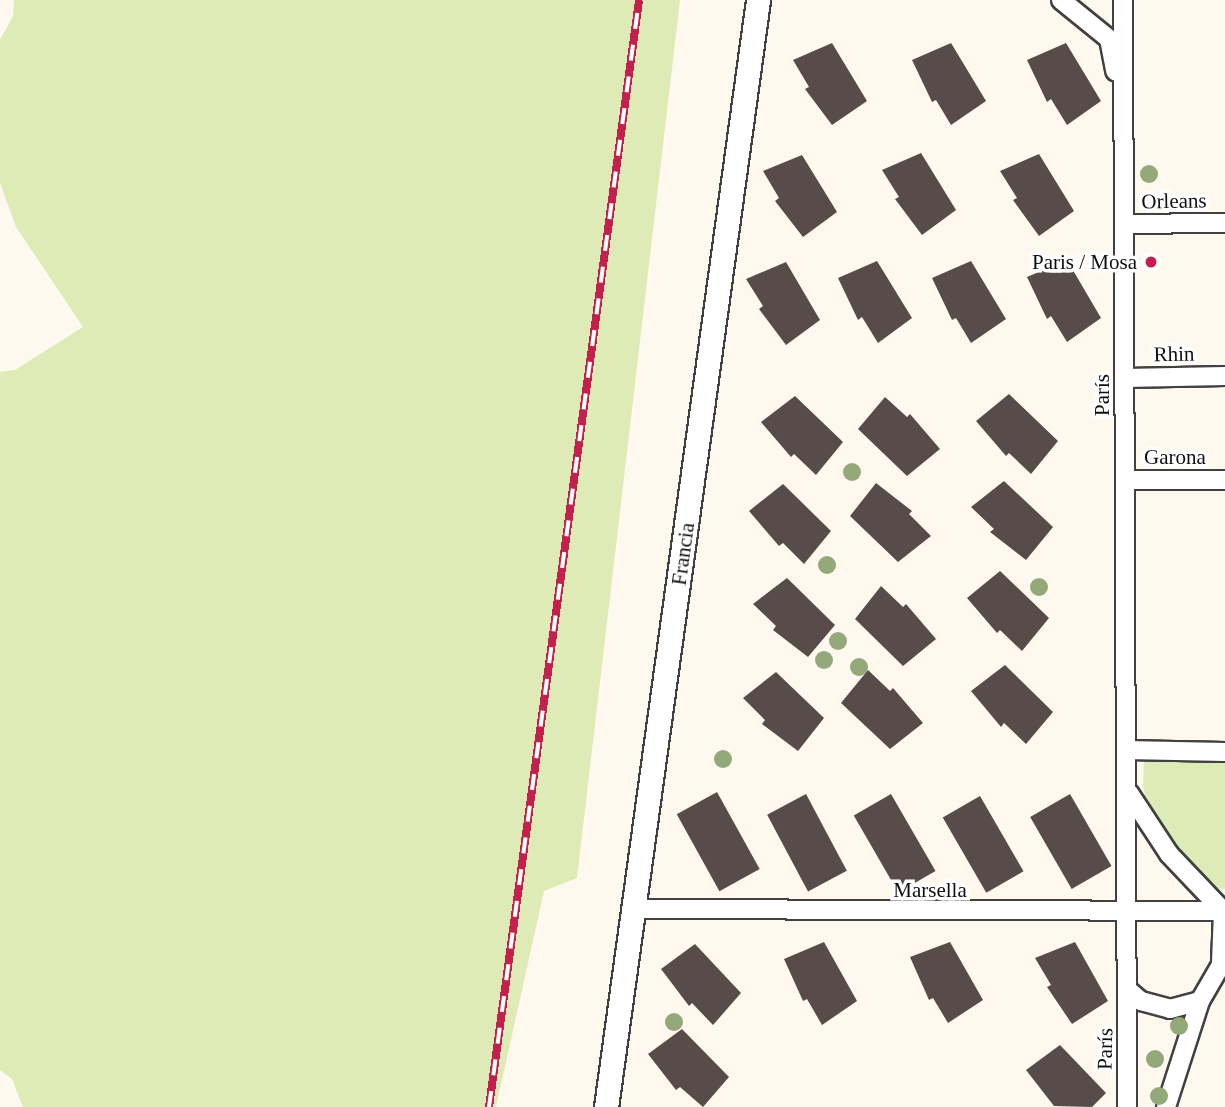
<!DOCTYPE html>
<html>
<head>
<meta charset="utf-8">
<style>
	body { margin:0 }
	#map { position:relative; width:1225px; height:1107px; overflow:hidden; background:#fff8ee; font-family:"Times New Roman",serif }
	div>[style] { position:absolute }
	.green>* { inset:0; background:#deebb6 }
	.building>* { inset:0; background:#574c49; transform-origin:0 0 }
	.roads { filter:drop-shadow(2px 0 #414141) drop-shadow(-2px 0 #414141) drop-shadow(0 2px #414141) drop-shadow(0 -2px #414141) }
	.minor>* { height:18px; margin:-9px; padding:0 9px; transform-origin:9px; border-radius:9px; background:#fff }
	.tertiary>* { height:23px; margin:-11.5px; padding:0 11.5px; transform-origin:11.5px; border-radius:11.5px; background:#fff }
	.rail>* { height:8px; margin-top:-4px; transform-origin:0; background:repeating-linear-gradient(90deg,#fff 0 16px,#c3204d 0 32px); box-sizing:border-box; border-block:2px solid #c3204d }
	.trees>* { width:18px; height:18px; margin:-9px; border-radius:50%; background:#94a97a }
	.dots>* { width:19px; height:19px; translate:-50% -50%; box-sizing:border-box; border:4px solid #fff; border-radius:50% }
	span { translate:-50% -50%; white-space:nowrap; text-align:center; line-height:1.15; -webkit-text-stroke:7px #fff; paint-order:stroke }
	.street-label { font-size:21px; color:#0e0e0e }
	.poi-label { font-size:21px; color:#0e0e0e }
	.right { translate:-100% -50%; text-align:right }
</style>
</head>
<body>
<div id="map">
	<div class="green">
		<div style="clip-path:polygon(14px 0,680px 0,577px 878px,544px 891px,496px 1107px,23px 1107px,12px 1079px,0 1070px,0 372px,15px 370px,83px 327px,16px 227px,0 183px,0 40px,13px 16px)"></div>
		<div style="clip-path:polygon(1225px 759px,1225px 889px,1210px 888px,1174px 851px,1146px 803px,1143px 785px,1144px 761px)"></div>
	</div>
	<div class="building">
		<div style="clip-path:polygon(832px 43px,867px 101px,832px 125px,805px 89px,809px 87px,793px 60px)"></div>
		<div style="clip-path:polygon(951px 43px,986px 101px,951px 125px,936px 100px,932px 102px,912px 60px)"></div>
		<div style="clip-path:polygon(1066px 43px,1101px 101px,1067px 125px,1051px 99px,1047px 102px,1027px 60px)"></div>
		<div style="clip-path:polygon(921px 153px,956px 210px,922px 235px,895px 199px,899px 197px,882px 170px)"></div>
		<div style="clip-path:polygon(1039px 154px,1074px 211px,1039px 236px,1013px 200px,1017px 198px,1000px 171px)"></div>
		<div style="clip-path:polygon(802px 155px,837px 212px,803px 237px,775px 201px,779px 198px,763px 171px)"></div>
		<div style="clip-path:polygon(1067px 260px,1101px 318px,1067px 342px,1051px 316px,1047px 319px,1027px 277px)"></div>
		<div style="clip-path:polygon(877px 261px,912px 318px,878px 343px,862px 317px,858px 320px,838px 278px)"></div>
		<div style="clip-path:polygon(971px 261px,1006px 319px,971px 343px,956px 318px,952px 320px,932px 278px)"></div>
		<div style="clip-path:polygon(786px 262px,820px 320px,786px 345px,759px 309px,763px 306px,746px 279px)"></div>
		<div style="clip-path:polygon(1009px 394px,1058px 441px,1031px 474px,1009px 453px,1006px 456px,976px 421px)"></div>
		<div style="clip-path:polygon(795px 396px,843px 442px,816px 475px,794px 454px,791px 457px,761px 422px)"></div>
		<div style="clip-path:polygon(885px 397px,907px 417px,910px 414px,940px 449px,907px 476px,858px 429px)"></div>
		<div style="clip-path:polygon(1004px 481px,1053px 527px,1026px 560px,990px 532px,994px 529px,971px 507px)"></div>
		<div style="clip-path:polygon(876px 483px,912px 511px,909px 514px,931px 536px,898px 562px,850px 516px)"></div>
		<div style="clip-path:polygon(783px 484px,831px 531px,804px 564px,783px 543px,779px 546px,749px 511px)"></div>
		<div style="clip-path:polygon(1000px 571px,1049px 618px,1022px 651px,1000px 630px,997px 633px,967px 598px)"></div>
		<div style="clip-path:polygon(787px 578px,835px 625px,808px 657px,773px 630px,776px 626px,753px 604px)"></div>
		<div style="clip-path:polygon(881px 586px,903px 607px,906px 604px,936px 639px,903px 666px,855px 619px)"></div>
		<div style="clip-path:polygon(1005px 665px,1053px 712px,1026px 744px,1004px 723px,1001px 727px,971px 691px)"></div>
		<div style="clip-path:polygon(868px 670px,890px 691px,893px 688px,923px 723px,890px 749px,841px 703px)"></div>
		<div style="clip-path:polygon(776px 672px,824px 718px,798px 751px,762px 724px,765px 720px,743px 698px)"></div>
		<div style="left:717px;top:792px;width:88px;height:46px;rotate:61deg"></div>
		<div style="left:806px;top:794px;width:87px;height:44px;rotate:62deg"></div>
		<div style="left:891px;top:794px;width:89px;height:43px;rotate:60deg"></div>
		<div style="left:1070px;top:794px;width:83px;height:46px;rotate:60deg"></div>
		<div style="left:980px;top:796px;width:87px;height:43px;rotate:60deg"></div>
		<div style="clip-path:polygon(824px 942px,857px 1001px,822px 1025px,807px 999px,803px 1001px,784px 959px)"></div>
		<div style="clip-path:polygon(950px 942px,983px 1000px,948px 1023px,933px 998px,929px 1000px,910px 957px)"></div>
		<div style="clip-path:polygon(1075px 942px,1108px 1001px,1072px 1024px,1047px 987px,1051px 985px,1035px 958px)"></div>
		<div style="clip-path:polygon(695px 944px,741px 993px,713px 1025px,692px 1003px,689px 1006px,661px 969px)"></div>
		<div style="clip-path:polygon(682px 1029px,729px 1077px,703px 1107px,680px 1087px,676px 1090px,648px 1054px)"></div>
		<div style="clip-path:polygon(1060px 1045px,1106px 1093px,1092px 1107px,1054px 1106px,1026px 1070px)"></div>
	</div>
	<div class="roads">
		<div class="minor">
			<div style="left:1061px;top:0;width:62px;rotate:39.1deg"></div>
			<div style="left:1109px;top:39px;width:33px;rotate:79deg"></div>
			<div style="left:1123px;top:0;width:1107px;rotate:89.79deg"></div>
			<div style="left:1124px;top:224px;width:101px;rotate:-0.6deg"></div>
			<div style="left:1125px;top:378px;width:100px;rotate:-1.1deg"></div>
			<div style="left:1125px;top:480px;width:100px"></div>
			<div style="left:1126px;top:750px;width:99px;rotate:1.2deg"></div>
			<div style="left:1129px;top:793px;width:73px;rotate:56.7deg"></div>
			<div style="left:1169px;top:854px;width:79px;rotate:46.5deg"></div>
			<div style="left:1223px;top:911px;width:51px;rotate:92.2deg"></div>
			<div style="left:635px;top:909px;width:590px;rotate:0.19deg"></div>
			<div style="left:1129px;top:991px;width:16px;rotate:40deg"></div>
			<div style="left:1141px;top:1001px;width:30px;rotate:15deg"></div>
			<div style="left:1170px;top:1009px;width:31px;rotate:-15deg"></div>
			<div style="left:1166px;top:1107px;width:111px;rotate:-72.2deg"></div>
			<div style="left:1200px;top:1001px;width:50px;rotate:-59.8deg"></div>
		</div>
		<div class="tertiary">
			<div style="left:606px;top:1107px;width:1117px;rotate:-82.18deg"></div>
		</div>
	</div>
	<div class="rail">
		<div style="left:489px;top:1107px;width:1117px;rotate:-82.28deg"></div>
	</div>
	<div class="trees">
		<div style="left:1149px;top:174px"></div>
		<div style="left:852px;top:472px"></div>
		<div style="left:827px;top:565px"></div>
		<div style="left:1039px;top:587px"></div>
		<div style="left:838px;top:641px"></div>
		<div style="left:824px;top:660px"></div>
		<div style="left:859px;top:667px"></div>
		<div style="left:723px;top:759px"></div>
		<div style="left:674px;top:1022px"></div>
		<div style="left:1179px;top:1026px"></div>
		<div style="left:1155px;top:1059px"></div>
		<div style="left:1159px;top:1096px"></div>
	</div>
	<div class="dots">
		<div style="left:1151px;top:262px;background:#c3204d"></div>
	</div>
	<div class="street-label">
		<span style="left:1174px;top:201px;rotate:-1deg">Orleans</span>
		<span style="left:1174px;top:354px;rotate:-1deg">Rhin</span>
		<span style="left:1102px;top:395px;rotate:-90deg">París</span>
		<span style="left:1175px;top:457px">Garona</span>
		<span style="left:683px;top:554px;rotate:-82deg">Francia</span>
		<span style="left:930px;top:890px">Marsella</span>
		<span style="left:1105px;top:1049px;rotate:-89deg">París</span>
	</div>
	<div class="poi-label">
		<span class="right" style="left:1137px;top:262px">Paris / Mosa</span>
	</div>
</div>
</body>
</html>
